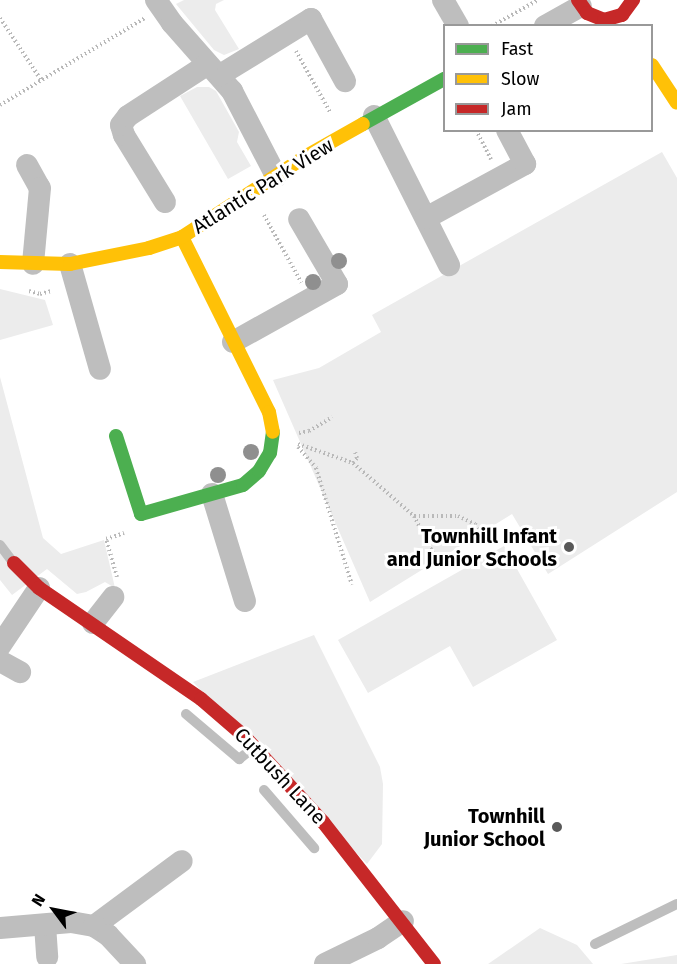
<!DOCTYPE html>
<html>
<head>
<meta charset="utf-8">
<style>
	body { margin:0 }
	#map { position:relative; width:677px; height:964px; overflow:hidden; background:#fff; font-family:"Fira Sans",sans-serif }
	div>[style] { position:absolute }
	.green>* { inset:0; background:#ececec }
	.path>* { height:4px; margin-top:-2px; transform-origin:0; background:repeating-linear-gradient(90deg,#b9b9b9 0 1.5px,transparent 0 4.5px) }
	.lane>* { height:10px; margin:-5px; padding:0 5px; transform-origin:5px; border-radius:5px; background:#bebebe }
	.street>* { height:22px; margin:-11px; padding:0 11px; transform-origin:11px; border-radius:11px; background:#bebebe }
	.fast>* { height:14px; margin:-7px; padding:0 7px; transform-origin:7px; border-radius:7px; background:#4caf50 }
	.slow>* { height:14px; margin:-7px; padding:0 7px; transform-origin:7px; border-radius:7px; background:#ffc107 }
	.jam>* { height:14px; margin:-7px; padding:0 7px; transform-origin:7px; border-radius:7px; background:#c62828 }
	.trees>* { width:16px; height:16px; margin:-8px; border-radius:50%; background:#8f8f8f }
	.dots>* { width:16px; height:16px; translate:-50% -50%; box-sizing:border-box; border:3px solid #fff; border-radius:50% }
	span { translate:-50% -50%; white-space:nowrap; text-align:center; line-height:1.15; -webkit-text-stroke:6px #fff; paint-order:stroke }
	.street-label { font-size:20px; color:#000 }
	.poi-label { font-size:20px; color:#000; font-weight:700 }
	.right { translate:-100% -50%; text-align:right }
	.legend { position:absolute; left:443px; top:24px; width:210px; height:108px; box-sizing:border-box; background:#fff; border:2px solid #999; margin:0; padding:8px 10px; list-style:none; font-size:18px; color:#000 }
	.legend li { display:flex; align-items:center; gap:12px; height:30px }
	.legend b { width:30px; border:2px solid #999 }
	.north { position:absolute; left:24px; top:880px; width:60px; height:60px; -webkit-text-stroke:4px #fff; paint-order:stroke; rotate:302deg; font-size:16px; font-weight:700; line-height:24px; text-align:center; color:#000 }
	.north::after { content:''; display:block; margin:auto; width:21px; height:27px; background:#000; clip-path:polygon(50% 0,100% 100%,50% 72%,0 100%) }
</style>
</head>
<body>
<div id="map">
	<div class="green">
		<div style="clip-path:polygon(184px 0,224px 0,216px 4px,215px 10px,239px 49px,224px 55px,214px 50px,176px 4px)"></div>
		<div style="clip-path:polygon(197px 87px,209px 87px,216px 91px,239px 132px,237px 142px,251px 166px,228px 179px,180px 96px)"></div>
		<div style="clip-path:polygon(662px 152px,677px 178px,677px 492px,548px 574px,512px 514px,370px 602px,273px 380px,319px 368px,381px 332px,372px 315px)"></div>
		<div style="clip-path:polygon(0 289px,45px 300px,53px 325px,0 340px)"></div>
		<div style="clip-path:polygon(0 377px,43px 538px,61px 554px,104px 540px,115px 588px,105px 582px,86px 592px,77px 594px,47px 569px,12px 595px,0 580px)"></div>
		<div style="clip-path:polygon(504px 546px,557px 640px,473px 687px,450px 646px,368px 693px,338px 640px)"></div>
		<div style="clip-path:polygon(314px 635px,380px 767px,383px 784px,382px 844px,367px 864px,193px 682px)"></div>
		<div style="clip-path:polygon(540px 928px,577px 945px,593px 964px,488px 964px)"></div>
		<div style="clip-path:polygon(677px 955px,677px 964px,621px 964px)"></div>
	</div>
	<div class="path">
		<div style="left:0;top:18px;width:74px;rotate:56.5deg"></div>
		<div style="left:492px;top:26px;width:53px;rotate:-29.5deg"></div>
		<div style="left:296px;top:51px;width:70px;rotate:60.9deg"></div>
		<div style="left:0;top:105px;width:169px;rotate:-31deg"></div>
		<div style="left:476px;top:130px;width:33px;rotate:63deg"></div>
		<div style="left:264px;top:215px;width:77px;rotate:61.1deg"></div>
		<div style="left:29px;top:291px;width:11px;rotate:15deg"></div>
		<div style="left:40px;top:294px;width:11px;rotate:-15deg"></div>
		<div style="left:299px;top:433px;width:10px;rotate:-11deg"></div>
		<div style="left:309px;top:431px;width:27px;rotate:-31deg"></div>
		<div style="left:298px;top:444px;width:58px;rotate:19.1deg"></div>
		<div style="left:353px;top:463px;width:81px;rotate:41deg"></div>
		<div style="left:414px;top:516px;width:51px;rotate:62.9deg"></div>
		<div style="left:298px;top:447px;width:28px;rotate:49deg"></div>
		<div style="left:316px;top:468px;width:122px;rotate:72.9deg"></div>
		<div style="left:353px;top:463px;width:6px;rotate:-51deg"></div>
		<div style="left:357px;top:458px;width:6px;rotate:-108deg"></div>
		<div style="left:414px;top:516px;width:44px"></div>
		<div style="left:458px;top:516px;width:19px;rotate:25deg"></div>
		<div style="left:475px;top:524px;width:12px;rotate:48deg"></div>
		<div style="left:117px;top:577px;width:40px;rotate:-106deg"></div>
		<div style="left:106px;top:539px;width:19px;rotate:-18deg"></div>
	</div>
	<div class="lane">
		<div style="left:0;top:545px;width:21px;rotate:53deg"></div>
		<div style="left:186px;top:714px;width:70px;rotate:40.3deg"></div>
		<div style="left:239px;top:759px;width:16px;rotate:-38deg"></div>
		<div style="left:264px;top:790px;width:77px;rotate:49.2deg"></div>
		<div style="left:595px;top:944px;width:91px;rotate:-26deg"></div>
	</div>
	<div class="street">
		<div style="left:156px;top:0;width:28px;rotate:55deg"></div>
		<div style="left:172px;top:23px;width:91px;rotate:48.6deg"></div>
		<div style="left:232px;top:91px;width:96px;rotate:62.6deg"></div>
		<div style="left:443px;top:0;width:30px;rotate:60deg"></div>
		<div style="left:545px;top:26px;width:41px;rotate:-29.1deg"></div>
		<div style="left:220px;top:75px;width:107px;rotate:-31.6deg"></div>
		<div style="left:311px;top:19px;width:71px;rotate:61.3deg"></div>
		<div style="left:374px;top:116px;width:167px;rotate:63.3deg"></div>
		<div style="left:27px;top:165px;width:26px;rotate:61deg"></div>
		<div style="left:40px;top:188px;width:76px;rotate:95.3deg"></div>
		<div style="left:165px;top:202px;width:79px;rotate:-121.5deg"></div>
		<div style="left:124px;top:135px;width:10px;rotate:-107deg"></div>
		<div style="left:121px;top:125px;width:11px;rotate:-52deg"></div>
		<div style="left:128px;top:116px;width:95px;rotate:-33deg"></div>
		<div style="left:426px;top:218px;width:113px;rotate:-28.6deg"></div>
		<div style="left:525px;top:164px;width:38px;rotate:-118deg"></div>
		<div style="left:70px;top:264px;width:109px;rotate:74.1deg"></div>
		<div style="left:233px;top:342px;width:119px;rotate:-29.1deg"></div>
		<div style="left:337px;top:284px;width:75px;rotate:-120.3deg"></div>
		<div style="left:212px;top:494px;width:112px;rotate:72.9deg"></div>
		<div style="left:93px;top:623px;width:33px;rotate:-52deg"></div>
		<div style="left:0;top:646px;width:70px;rotate:-56.1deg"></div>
		<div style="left:0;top:661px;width:23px;rotate:29deg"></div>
		<div style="left:45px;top:925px;width:32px;rotate:86deg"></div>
		<div style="left:94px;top:926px;width:109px;rotate:-36.5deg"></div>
		<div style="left:0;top:928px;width:71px;rotate:-4.8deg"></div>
		<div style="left:71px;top:922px;width:23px;rotate:10deg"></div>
		<div style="left:94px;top:926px;width:17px;rotate:33deg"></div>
		<div style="left:108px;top:935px;width:40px;rotate:47deg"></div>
		<div style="left:325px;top:964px;width:59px;rotate:-26.1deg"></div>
		<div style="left:378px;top:938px;width:30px;rotate:-34deg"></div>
	</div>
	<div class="fast">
		<div style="left:363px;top:124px;width:93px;rotate:-29.1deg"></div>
		<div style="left:116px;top:436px;width:82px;rotate:72.2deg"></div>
		<div style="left:141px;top:514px;width:106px;rotate:-15.9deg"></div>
		<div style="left:243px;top:485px;width:21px;rotate:-41deg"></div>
		<div style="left:259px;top:471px;width:21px;rotate:-59deg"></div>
		<div style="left:270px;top:453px;width:21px;rotate:-82deg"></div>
	</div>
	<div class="slow">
		<div style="left:652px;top:65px;width:45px;rotate:56.7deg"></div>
		<div style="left:182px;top:237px;width:195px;rotate:63.6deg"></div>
		<div style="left:269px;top:412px;width:20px;rotate:79deg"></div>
		<div style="left:0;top:262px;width:70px;rotate:1.6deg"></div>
		<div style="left:70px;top:264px;width:81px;rotate:-11.4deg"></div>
		<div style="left:149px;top:248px;width:35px;rotate:-18deg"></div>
		<div style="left:182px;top:237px;width:150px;rotate:-33.1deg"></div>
		<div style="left:308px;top:155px;width:63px;rotate:-29.4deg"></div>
	</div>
	<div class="jam">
		<div style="left:578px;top:0;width:16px;rotate:55deg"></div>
		<div style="left:587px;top:13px;width:18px;rotate:22deg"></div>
		<div style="left:604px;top:20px;width:19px;rotate:-16deg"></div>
		<div style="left:622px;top:15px;width:19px;rotate:-54deg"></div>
		<div style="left:14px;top:563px;width:35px;rotate:45deg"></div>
		<div style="left:39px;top:588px;width:196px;rotate:34.4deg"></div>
		<div style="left:201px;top:699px;width:57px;rotate:40.7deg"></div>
		<div style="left:244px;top:736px;width:117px;rotate:47.4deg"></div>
		<div style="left:323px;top:822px;width:180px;rotate:52deg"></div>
	</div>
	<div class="trees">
		<div style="left:339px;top:261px"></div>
		<div style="left:313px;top:282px"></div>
		<div style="left:251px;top:452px"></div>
		<div style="left:218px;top:475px"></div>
	</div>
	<div class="dots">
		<div style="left:569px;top:547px;background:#595959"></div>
		<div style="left:557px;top:827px;background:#595959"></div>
	</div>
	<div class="street-label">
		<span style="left:263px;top:186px;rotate:-32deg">Atlantic Park View</span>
		<span style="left:280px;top:776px;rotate:47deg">Cutbush Lane</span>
	</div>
	<div class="poi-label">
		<span class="right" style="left:557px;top:548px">Townhill Infant<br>and Junior Schools</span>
		<span class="right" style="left:545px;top:828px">Townhill<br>Junior School</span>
	</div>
	<ul class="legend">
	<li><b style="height:8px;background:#4caf50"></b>Fast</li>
	<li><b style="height:8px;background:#ffc107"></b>Slow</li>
	<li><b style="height:8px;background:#c62828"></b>Jam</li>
	</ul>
	<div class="north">N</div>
</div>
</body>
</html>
